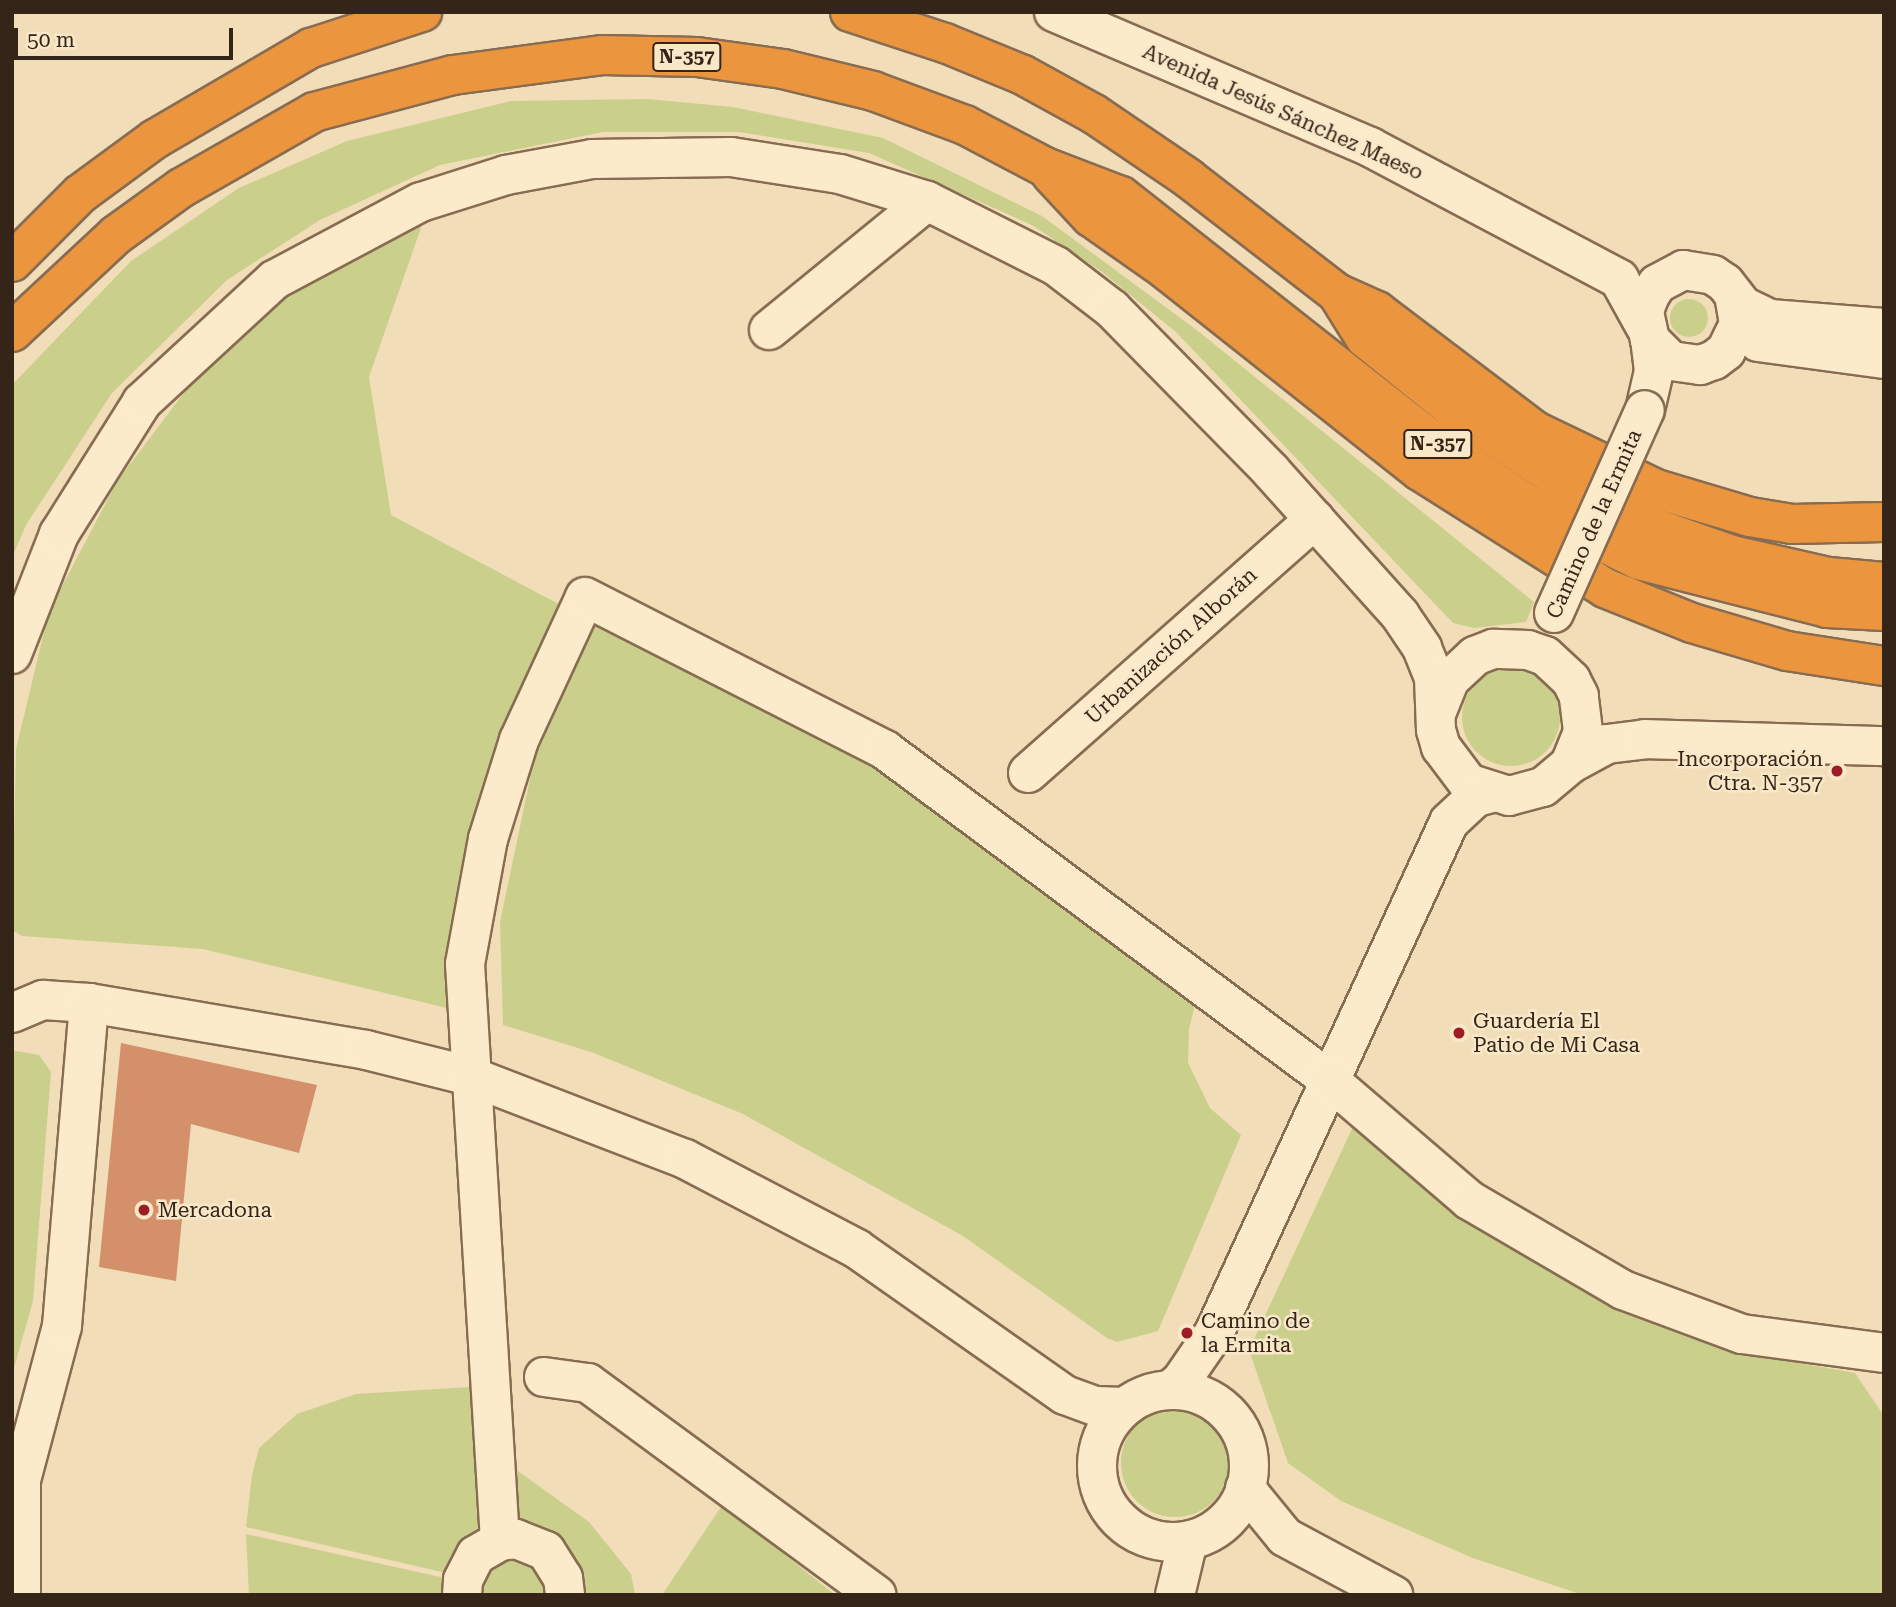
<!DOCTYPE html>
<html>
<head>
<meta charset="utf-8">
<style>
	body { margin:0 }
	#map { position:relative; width:1896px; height:1607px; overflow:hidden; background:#f1ddb8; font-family:"Roboto Serif",serif }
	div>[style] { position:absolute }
	.green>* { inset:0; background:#cbcf8c }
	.round { border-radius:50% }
	.building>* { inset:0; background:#d3906a }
	.roads { filter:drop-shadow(2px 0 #886c52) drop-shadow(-2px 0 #886c52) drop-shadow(0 2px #886c52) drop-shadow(0 -2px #886c52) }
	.minor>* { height:38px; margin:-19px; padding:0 19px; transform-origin:19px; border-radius:19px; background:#fcebcb }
	.minor>.ring { margin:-19px; padding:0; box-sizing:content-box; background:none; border:38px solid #fcebcb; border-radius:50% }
	.highway>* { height:38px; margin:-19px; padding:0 19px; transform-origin:19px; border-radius:19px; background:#eb963e }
	.bridges { filter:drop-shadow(2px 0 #886c52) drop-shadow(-2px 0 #886c52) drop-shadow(0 2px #886c52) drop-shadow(0 -2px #886c52) }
	.minor-bridge>* { height:38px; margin:-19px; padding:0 19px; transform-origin:19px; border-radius:19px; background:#fcebcb }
	.dots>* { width:19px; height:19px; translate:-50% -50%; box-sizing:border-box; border:4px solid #f8e8c8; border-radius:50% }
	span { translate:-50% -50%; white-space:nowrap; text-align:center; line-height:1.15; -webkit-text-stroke:5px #f8e8c8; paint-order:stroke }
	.shield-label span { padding:2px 5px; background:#f8e8c8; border:2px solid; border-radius:5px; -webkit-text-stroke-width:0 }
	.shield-label { font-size:19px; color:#352519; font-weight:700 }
	.street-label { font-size:21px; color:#352519 }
	.poi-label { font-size:21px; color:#352519 }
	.right { translate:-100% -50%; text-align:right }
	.left { translate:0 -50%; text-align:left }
	.frame { position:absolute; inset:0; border:14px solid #352519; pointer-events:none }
	.scale { position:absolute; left:14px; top:28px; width:219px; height:32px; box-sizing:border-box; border:4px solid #352519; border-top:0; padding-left:9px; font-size:21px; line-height:24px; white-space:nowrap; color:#352519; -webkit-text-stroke:5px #f8e8c8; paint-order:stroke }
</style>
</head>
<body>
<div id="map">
	<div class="green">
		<div style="clip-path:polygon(647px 99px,733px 107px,883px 138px,1042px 216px,1198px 331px,1534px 602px,1526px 622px,1474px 628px,1453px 623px,1176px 332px,1102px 272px,1032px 225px,869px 153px,739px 132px,603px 132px,440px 165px,320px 220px,227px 280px,112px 393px,26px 525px,12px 558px,12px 385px,131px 261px,239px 188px,347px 141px,511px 101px)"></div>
		<div style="clip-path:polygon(423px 222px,369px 377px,391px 515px,566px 608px,451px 1009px,203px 949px,22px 936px,12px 930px,16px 749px,49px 611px,118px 480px,199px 373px,312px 275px)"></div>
		<div class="round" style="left:1670px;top:299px;width:38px;height:38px"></div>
		<div style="clip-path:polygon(600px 614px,874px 753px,1199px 988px,1189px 1029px,1188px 1063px,1210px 1108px,1241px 1135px,1158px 1331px,1117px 1342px,1107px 1338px,963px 1236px,743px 1114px,594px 1053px,503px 1025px,500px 922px,534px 760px)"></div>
		<div class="round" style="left:1462px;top:668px;width:98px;height:98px"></div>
		<div style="clip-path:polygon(16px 1051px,39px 1055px,51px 1072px,33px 1301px,12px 1375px,12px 1052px)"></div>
		<div style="clip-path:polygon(1357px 1118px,1644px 1314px,1731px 1351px,1855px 1373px,1884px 1416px,1884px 1595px,1583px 1595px,1473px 1558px,1341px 1501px,1288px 1463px,1249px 1350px)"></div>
		<div style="clip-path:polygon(487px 1386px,515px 1469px,589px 1522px,631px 1574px,635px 1595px,249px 1595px,246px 1534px,454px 1580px,455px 1575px,246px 1527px,252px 1475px,259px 1448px,297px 1414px,356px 1394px)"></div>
		<div class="round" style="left:1121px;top:1409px;width:108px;height:108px"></div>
		<div style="clip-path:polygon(725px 1501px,754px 1530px,835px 1595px,662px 1595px)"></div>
	</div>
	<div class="building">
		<div style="clip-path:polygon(121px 1043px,317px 1085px,299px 1153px,191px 1124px,176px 1281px,99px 1267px)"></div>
	</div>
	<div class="roads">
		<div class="minor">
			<div style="left:1054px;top:12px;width:344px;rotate:23.1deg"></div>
			<div style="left:1370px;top:147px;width:282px;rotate:27.9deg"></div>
			<div style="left:1619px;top:279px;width:54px;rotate:61deg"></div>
			<div style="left:1734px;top:295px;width:29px;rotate:80deg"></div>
			<div style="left:1739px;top:324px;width:30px;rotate:116deg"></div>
			<div style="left:1726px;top:351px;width:15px;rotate:143deg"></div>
			<div style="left:1714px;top:360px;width:15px;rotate:160deg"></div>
			<div style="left:1700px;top:365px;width:29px;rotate:-172deg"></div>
			<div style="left:1671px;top:361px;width:30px;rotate:-135deg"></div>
			<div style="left:1650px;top:340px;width:30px;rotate:-102deg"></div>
			<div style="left:1644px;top:311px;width:15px;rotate:-70deg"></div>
			<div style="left:1649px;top:297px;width:15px;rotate:-58deg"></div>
			<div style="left:1657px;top:284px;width:30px;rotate:-28deg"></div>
			<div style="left:1683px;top:270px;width:30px;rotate:9deg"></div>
			<div style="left:1713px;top:275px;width:14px;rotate:34deg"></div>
			<div style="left:1725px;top:283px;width:29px;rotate:52deg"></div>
			<div style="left:1743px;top:306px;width:30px;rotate:26deg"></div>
			<div style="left:1770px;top:319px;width:114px;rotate:4.5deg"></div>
			<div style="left:769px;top:330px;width:204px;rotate:-39.2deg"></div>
			<div style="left:1758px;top:342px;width:127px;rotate:7.7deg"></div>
			<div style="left:1645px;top:410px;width:40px;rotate:-77deg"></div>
			<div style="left:1654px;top:371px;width:31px;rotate:-97deg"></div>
			<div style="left:12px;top:654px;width:129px;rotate:-68.6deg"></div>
			<div style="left:59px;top:534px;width:156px;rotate:-57.8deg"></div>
			<div style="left:142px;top:402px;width:180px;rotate:-42.7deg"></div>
			<div style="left:274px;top:280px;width:166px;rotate:-28deg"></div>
			<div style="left:421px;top:202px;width:89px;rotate:-17.6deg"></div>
			<div style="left:506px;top:175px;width:87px;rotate:-10.5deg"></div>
			<div style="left:592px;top:159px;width:139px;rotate:-0.8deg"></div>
			<div style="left:731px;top:157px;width:110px;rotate:8.9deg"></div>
			<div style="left:840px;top:174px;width:91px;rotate:17.2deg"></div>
			<div style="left:927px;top:201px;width:144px;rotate:26.7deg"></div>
			<div style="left:1056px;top:266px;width:71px;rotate:37.5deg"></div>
			<div style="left:1112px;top:309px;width:226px;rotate:45.5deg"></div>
			<div style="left:1270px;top:470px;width:195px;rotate:48.1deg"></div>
			<div style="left:1400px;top:615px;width:40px;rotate:56deg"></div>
			<div style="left:1422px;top:648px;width:32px;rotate:68deg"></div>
			<div style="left:1434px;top:678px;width:52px;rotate:87.8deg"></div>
			<div style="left:1436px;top:730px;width:18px;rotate:74deg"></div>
			<div style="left:1441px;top:747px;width:45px;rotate:53.1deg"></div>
			<div style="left:1468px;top:783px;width:43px;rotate:17.6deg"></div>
			<div style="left:1509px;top:796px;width:35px;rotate:-15deg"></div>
			<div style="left:1543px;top:787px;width:35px;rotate:-40deg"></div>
			<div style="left:1570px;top:764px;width:35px;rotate:-68deg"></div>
			<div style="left:1583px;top:731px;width:35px;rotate:-97deg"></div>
			<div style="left:1579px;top:696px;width:18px;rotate:-117deg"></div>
			<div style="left:1571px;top:680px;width:35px;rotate:-137deg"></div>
			<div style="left:1545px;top:656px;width:18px;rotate:-161deg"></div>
			<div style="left:1528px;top:650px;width:35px;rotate:-178deg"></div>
			<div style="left:1493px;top:649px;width:19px;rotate:159deg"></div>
			<div style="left:1475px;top:656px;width:34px;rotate:137deg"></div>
			<div style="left:1450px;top:679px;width:35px;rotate:112deg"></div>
			<div style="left:1570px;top:764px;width:42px;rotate:-28.4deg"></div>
			<div style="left:1607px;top:744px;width:38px;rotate:-7deg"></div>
			<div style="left:1645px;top:739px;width:239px;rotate:1.7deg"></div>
			<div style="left:1028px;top:773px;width:383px;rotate:-41.5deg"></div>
			<div style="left:12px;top:1013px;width:34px;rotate:-23deg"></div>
			<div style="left:43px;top:1000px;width:46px;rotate:3.7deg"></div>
			<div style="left:89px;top:1003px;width:281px;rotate:9.6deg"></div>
			<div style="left:366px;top:1050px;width:107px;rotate:14deg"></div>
			<div style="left:470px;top:1076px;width:230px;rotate:21.1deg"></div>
			<div style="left:685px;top:1159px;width:194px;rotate:27.6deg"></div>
			<div style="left:857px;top:1249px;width:254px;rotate:35.1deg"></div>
			<div style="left:1065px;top:1395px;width:33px;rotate:20deg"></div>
			<div style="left:1096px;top:1406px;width:28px;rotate:2deg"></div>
			<div style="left:544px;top:1377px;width:44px;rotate:7.8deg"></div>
			<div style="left:588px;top:1383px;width:358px;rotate:36.3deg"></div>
			<div style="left:1170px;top:1390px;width:14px;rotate:-39deg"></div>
			<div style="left:1181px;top:1381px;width:58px;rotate:-55.5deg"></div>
			<div style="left:1214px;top:1333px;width:562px;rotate:-65.3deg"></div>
			<div style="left:1449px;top:822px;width:37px;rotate:-43deg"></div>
			<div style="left:1476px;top:797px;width:16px;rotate:-14deg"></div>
			<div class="ring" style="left:1097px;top:1390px;width:114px;height:114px"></div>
			<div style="left:1245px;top:1488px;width:63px;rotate:50.8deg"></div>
			<div style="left:1285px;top:1537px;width:123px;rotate:28.2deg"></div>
			<div style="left:500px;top:1541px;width:578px;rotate:-93.47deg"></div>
			<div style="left:465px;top:964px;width:127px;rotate:-79.6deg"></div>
			<div style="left:488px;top:839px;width:104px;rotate:-72.6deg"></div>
			<div style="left:519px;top:740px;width:157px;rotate:-65.2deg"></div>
			<div style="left:585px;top:597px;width:337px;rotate:27deg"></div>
			<div style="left:885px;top:750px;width:552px;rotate:36.6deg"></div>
			<div style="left:1328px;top:1079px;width:186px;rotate:40.6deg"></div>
			<div style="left:1469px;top:1200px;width:178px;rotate:30.3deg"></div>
			<div style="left:1623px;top:1290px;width:127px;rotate:20.3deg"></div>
			<div style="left:1742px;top:1334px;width:143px;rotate:7.6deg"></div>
			<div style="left:21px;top:1595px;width:115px;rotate:-90deg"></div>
			<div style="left:21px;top:1480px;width:159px;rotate:-75.1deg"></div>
			<div style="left:62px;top:1326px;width:324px;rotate:-85.2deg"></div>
			<div style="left:462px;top:1595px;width:15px;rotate:-86deg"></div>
			<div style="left:463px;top:1580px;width:28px;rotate:-63deg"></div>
			<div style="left:476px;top:1555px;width:28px;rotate:-30deg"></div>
			<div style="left:500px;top:1541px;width:16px;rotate:-7deg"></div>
			<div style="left:516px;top:1539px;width:32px;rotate:22deg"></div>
			<div style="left:546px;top:1551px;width:32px;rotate:58deg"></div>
			<div style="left:563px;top:1578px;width:17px;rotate:83deg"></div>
			<div style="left:1175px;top:1595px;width:56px;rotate:-76.5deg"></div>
		</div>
		<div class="highway">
			<div style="left:850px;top:12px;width:100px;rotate:18.1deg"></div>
			<div style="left:945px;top:43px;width:84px;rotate:22.3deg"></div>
			<div style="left:1023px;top:75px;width:81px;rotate:28.8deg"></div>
			<div style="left:1094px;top:114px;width:114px;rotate:34.2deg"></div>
			<div style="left:1188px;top:178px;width:188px;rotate:37.7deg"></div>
			<div style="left:1337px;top:293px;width:53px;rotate:58.1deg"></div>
			<div style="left:1365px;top:338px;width:112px;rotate:38.8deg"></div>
			<div style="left:1452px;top:408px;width:120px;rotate:33.8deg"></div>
			<div style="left:1552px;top:475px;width:106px;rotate:28deg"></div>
			<div style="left:1646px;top:525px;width:91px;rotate:19.2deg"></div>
			<div style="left:1732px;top:555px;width:99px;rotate:12.8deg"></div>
			<div style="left:1829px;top:577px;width:55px;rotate:5.2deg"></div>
			<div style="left:1051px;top:174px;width:59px;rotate:47.1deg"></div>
			<div style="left:1091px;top:217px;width:90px;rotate:35.1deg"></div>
			<div style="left:1165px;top:269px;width:325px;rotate:38.4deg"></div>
			<div style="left:1420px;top:471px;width:219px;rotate:32.3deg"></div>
			<div style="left:1605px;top:588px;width:94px;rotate:21.9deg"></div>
			<div style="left:1692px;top:623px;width:99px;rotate:16.4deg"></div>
			<div style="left:1787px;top:651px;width:98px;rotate:8.8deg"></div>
			<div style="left:12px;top:262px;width:96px;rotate:-45deg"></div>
			<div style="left:80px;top:194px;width:93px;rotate:-36.3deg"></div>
			<div style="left:155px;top:139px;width:181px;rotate:-30.3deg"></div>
			<div style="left:311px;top:48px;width:117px;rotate:-18deg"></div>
			<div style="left:1337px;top:293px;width:44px;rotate:24.2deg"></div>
			<div style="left:1377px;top:311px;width:198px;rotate:37.2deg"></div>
			<div style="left:1535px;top:431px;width:134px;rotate:25.6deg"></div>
			<div style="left:1656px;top:489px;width:98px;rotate:16.6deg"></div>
			<div style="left:1750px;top:517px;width:43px;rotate:9.5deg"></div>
			<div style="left:1792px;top:524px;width:92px;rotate:-1.2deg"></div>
			<div style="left:12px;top:332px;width:142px;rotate:-43deg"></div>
			<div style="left:116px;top:235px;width:80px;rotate:-35.9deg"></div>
			<div style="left:181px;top:188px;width:153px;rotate:-29.7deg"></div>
			<div style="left:314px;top:112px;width:144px;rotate:-14.9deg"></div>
			<div style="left:453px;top:75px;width:150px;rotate:-7.6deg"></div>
			<div style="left:602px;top:55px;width:95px;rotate:1.2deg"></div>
			<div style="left:697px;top:57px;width:87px;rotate:7.9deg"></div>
			<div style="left:783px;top:69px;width:93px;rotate:13.7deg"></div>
			<div style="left:873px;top:91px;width:98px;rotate:20.3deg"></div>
			<div style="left:965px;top:125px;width:90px;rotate:27.7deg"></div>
			<div style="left:1045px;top:167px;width:81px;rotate:20.9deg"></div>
			<div style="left:1121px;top:196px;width:392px;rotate:38.2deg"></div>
			<div style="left:1429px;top:438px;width:122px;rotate:34deg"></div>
			<div style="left:1530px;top:506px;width:122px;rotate:26.4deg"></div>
			<div style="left:1639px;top:560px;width:194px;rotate:14.3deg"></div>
			<div style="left:1827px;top:608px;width:57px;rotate:3deg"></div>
		</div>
	</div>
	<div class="bridges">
		<div class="minor-bridge">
			<div style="left:1554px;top:613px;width:222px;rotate:-65.9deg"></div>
		</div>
	</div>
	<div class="dots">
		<div style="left:1837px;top:771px;background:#9c1d25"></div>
		<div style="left:1459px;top:1033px;background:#9c1d25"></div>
		<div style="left:144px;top:1210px;background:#9c1d25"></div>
		<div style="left:1187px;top:1333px;background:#9c1d25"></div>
	</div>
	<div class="shield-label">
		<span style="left:687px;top:57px">N-357</span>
		<span style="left:1438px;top:444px">N-357</span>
	</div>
	<div class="street-label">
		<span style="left:1283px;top:112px;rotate:24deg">Avenida Jesús Sánchez Maeso</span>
		<span style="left:1594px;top:524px;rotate:-66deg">Camino de la Ermita</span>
		<span style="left:1171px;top:646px;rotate:-42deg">Urbanización Alborán</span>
	</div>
	<div class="poi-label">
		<span class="right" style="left:1823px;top:771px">Incorporación<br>Ctra. N-357</span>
		<span class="left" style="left:1473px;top:1033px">Guardería El<br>Patio de Mi Casa</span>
		<span class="left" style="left:158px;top:1210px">Mercadona</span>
		<span class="left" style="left:1201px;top:1333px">Camino de<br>la Ermita</span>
	</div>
	<div class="frame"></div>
	<div class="scale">50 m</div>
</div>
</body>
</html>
